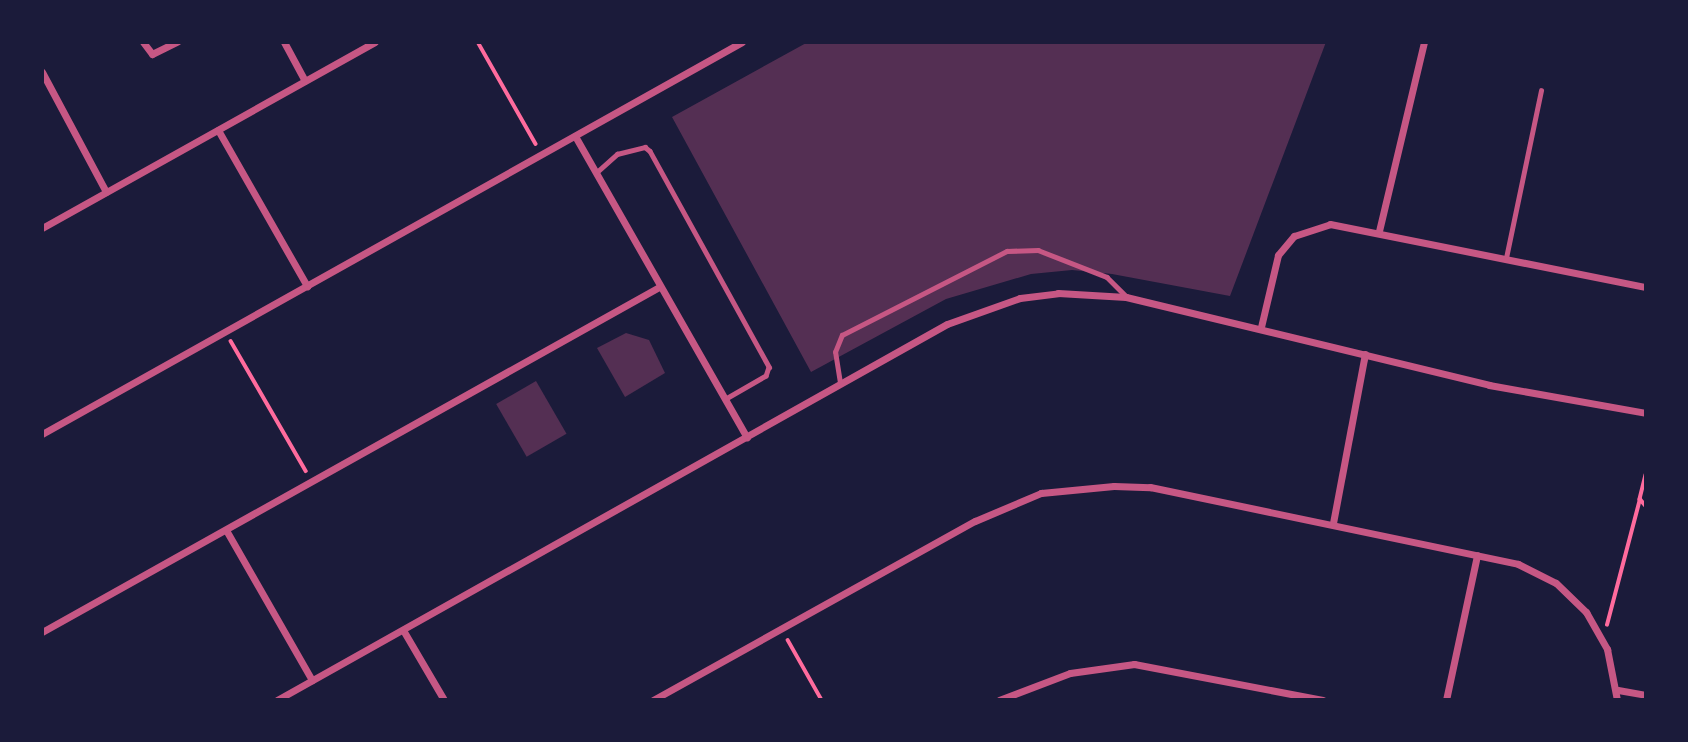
<!DOCTYPE html>
<html>
<head>
<meta charset="utf-8">
<style>
	body { margin:0 }
	#map { position:relative; width:1688px; height:742px; overflow:hidden; background:#1b1b3a; font-family:"IBM Plex Sans",sans-serif }
	div>[style] { position:absolute }
	.building>* { inset:0; background:#542f53; transform-origin:0 0 }
	.path>* { height:3.5px; margin:-1.75px; padding:0 1.75px; transform-origin:1.75px; border-radius:1.75px; background:#ff6b9d }
	.service>* { height:4.5px; margin:-2.25px; padding:0 2.25px; transform-origin:2.25px; border-radius:2.25px; background:#c65784 }
	.minor>* { height:7px; margin:-3.5px; padding:0 3.5px; transform-origin:3.5px; border-radius:3.5px; background:#c65784 }
	span { translate:-50% -50%; white-space:nowrap; text-align:center; line-height:1.15; -webkit-text-stroke:7px #1b1b3a; paint-order:stroke }
	.frame { position:absolute; inset:0; border:44px solid #1b1b3a; pointer-events:none }
</style>
</head>
<body>
<div id="map">
	<div class="building">
		<div style="clip-path:polygon(808px 42px,1326px 42px,1230px 296px,1112px 274px,1072px 270px,1031px 274px,946px 299px,811px 372px,672px 117px)"></div>
		<div style="clip-path:polygon(626px 333px,649px 340px,665px 373px,625px 397px,597px 348px)"></div>
		<div style="left:536px;top:381px;width:61px;height:46px;rotate:60deg"></div>
	</div>
	<div class="path">
		<div style="left:478px;top:42px;width:117px;rotate:60.4deg"></div>
		<div style="left:231px;top:341px;width:150px;rotate:60deg"></div>
		<div style="left:1646px;top:475px;width:25px;rotate:104deg"></div>
		<div style="left:1640px;top:499px;width:9px;rotate:49deg"></div>
		<div style="left:1607px;top:625px;width:130px;rotate:-75.3deg"></div>
		<div style="left:788px;top:640px;width:69px;rotate:60.5deg"></div>
	</div>
	<div class="service">
		<div style="left:597px;top:172px;width:27px;rotate:-42deg"></div>
		<div style="left:617px;top:154px;width:29px;rotate:-14deg"></div>
		<div style="left:645px;top:147px;width:6px;rotate:39deg"></div>
		<div style="left:650px;top:151px;width:247px;rotate:61.1deg"></div>
		<div style="left:769px;top:367px;width:9px;rotate:108deg"></div>
		<div style="left:766px;top:376px;width:46px;rotate:150.1deg"></div>
		<div style="left:1506px;top:258px;width:171px;rotate:-78.2deg"></div>
		<div style="left:840px;top:383px;width:31px;rotate:-99deg"></div>
		<div style="left:835px;top:352px;width:18px;rotate:-68deg"></div>
		<div style="left:842px;top:335px;width:185px;rotate:-27deg"></div>
		<div style="left:1007px;top:251px;width:31px;rotate:-2deg"></div>
		<div style="left:1038px;top:250px;width:74px;rotate:21.4deg"></div>
		<div style="left:1107px;top:277px;width:27px;rotate:45deg"></div>
	</div>
	<div class="minor">
		<div style="left:143px;top:42px;width:15px;rotate:53deg"></div>
		<div style="left:152px;top:54px;width:28px;rotate:-26deg"></div>
		<div style="left:284px;top:42px;width:44px;rotate:61.7deg"></div>
		<div style="left:42px;top:72px;width:136px;rotate:61.9deg"></div>
		<div style="left:218px;top:130px;width:180px;rotate:60.3deg"></div>
		<div style="left:575px;top:136px;width:347px;rotate:60.3deg"></div>
		<div style="left:42px;top:228px;width:381px;rotate:-29.2deg"></div>
		<div style="left:1379px;top:231px;width:194px;rotate:-76.6deg"></div>
		<div style="left:1261px;top:327px;width:74px;rotate:-76.7deg"></div>
		<div style="left:1278px;top:255px;width:25px;rotate:-50deg"></div>
		<div style="left:1294px;top:236px;width:38px;rotate:-18deg"></div>
		<div style="left:1330px;top:224px;width:322px;rotate:11.3deg"></div>
		<div style="left:42px;top:434px;width:802px;rotate:-29.25deg"></div>
		<div style="left:1333px;top:523px;width:172px;rotate:-79.3deg"></div>
		<div style="left:226px;top:530px;width:173px;rotate:60.2deg"></div>
		<div style="left:403px;top:630px;width:81px;rotate:59.6deg"></div>
		<div style="left:42px;top:632px;width:707px;rotate:-29.21deg"></div>
		<div style="left:1618px;top:690px;width:28px;rotate:10deg"></div>
		<div style="left:277px;top:700px;width:768px;rotate:-29.3deg"></div>
		<div style="left:947px;top:324px;width:77px;rotate:-19.6deg"></div>
		<div style="left:1020px;top:298px;width:38px;rotate:-7deg"></div>
		<div style="left:1058px;top:293px;width:68px;rotate:3.4deg"></div>
		<div style="left:1126px;top:297px;width:374px;rotate:13.6deg"></div>
		<div style="left:1489px;top:385px;width:159px;rotate:10.1deg"></div>
		<div style="left:653px;top:700px;width:368px;rotate:-29.1deg"></div>
		<div style="left:975px;top:521px;width:72px;rotate:-23deg"></div>
		<div style="left:1041px;top:493px;width:73px;rotate:-5.5deg"></div>
		<div style="left:1114px;top:486px;width:36px;rotate:2deg"></div>
		<div style="left:1150px;top:487px;width:376px;rotate:11.8deg"></div>
		<div style="left:1518px;top:564px;width:42px;rotate:26.6deg"></div>
		<div style="left:1556px;top:583px;width:42px;rotate:44deg"></div>
		<div style="left:1586px;top:612px;width:43px;rotate:60.4deg"></div>
		<div style="left:1607px;top:649px;width:52px;rotate:78.9deg"></div>
		<div style="left:999px;top:700px;width:76px;rotate:-20.8deg"></div>
		<div style="left:1070px;top:673px;width:65px;rotate:-8deg"></div>
		<div style="left:1134px;top:664px;width:192px;rotate:10.8deg"></div>
		<div style="left:1446px;top:700px;width:148px;rotate:-77.9deg"></div>
	</div>
	<div class="frame"></div>
</div>
</body>
</html>
